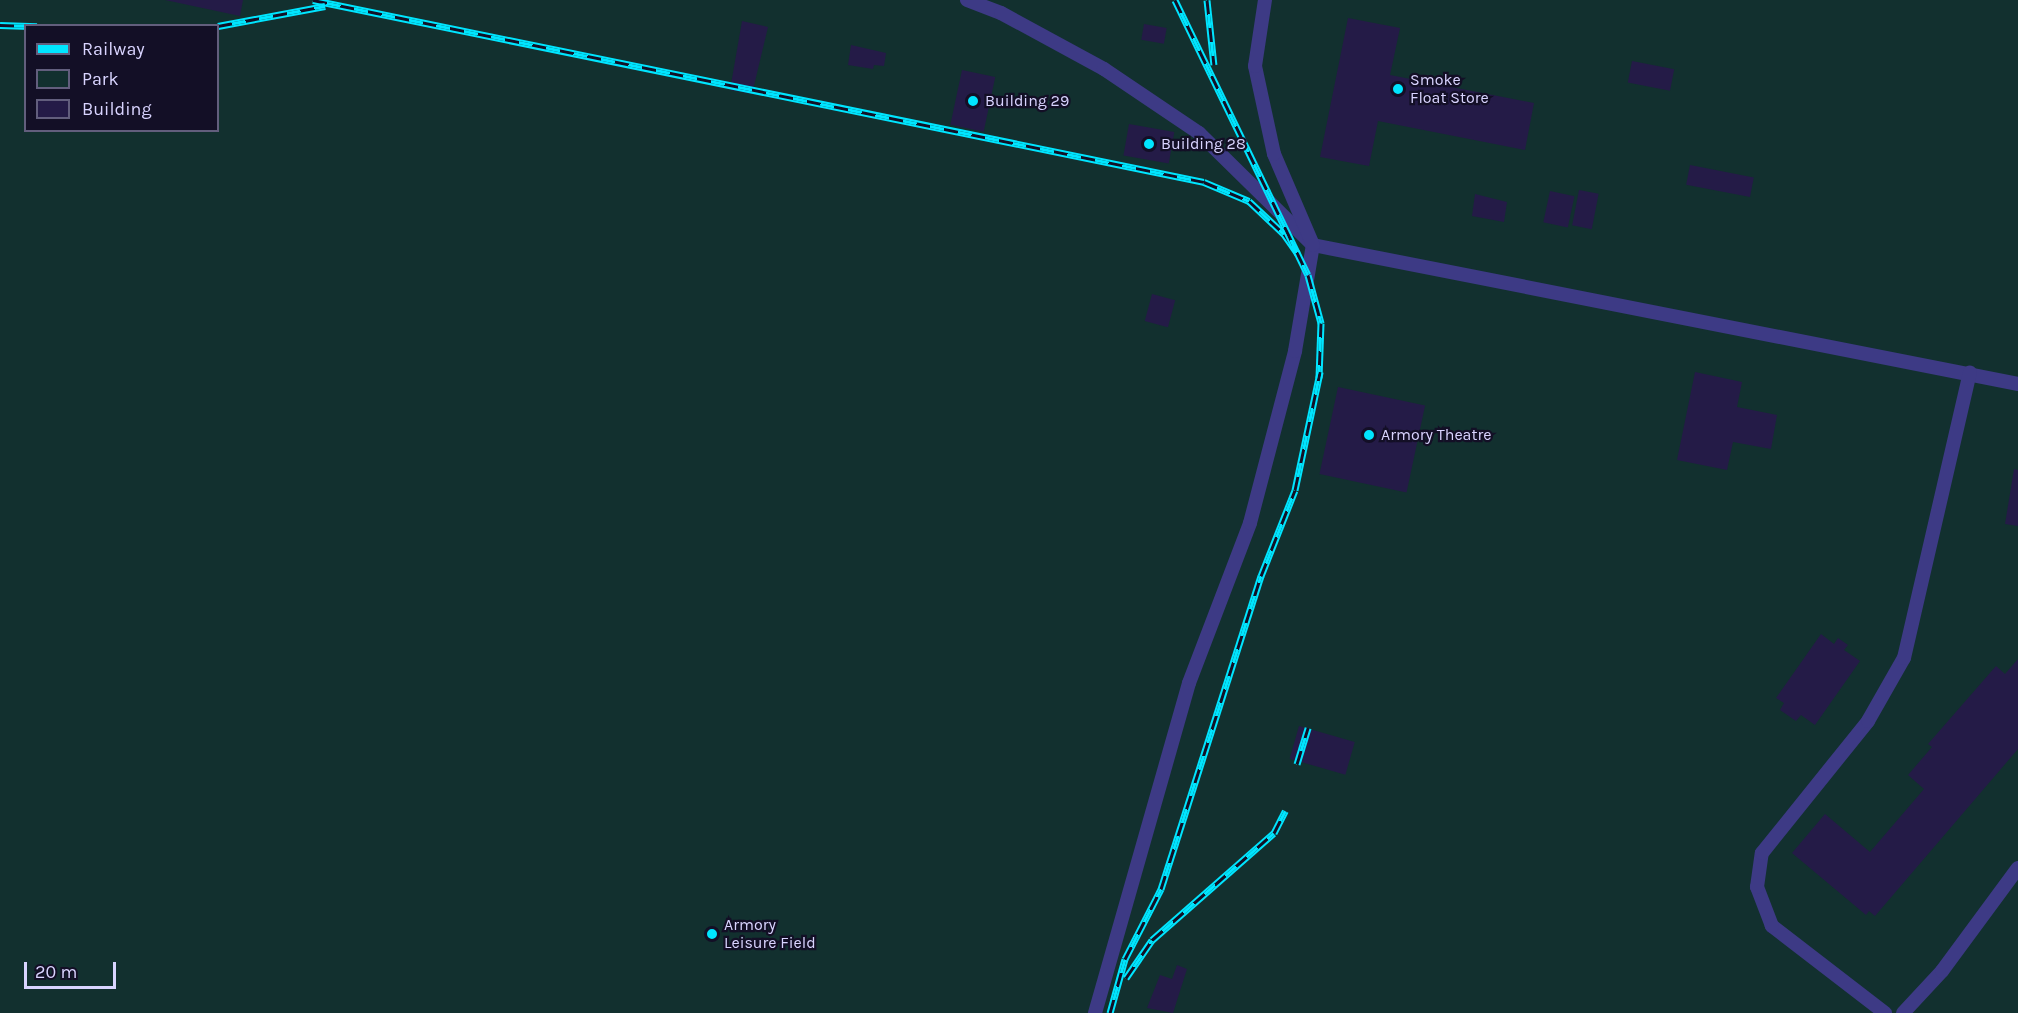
<!DOCTYPE html>
<html>
<head>
<meta charset="utf-8">
<style>
	body { margin:0 }
	#map { position:relative; width:2018px; height:1013px; overflow:hidden; background:#130f26; font-family:Karla,sans-serif }
	div>[style] { position:absolute }
	.green>* { inset:0; background:#12302f }
	.building>* { inset:0; background:#241b47; transform-origin:0 0 }
	.lane>* { height:14px; margin:-7px; padding:0 7px; transform-origin:7px; border-radius:7px; background:#3d3a85 }
	.rail>* { height:7px; margin-top:-3.5px; transform-origin:0; background:repeating-linear-gradient(90deg,#130f26 0 14px,#00e5ff 0 28px); box-sizing:border-box; border-block:2px solid #00e5ff }
	.dots>* { width:16px; height:16px; translate:-50% -50%; box-sizing:border-box; border:3px solid #130f26; border-radius:50% }
	span { translate:-50% -50%; white-space:nowrap; text-align:center; line-height:1.15; -webkit-text-stroke:4.5px #130f26; paint-order:stroke }
	.poi-label { font-size:16px; color:#d9d4ff }
	.left { translate:0 -50%; text-align:left }
	.legend { position:absolute; left:24px; top:24px; width:195px; height:108px; box-sizing:border-box; background:#130f26; border:2px solid #625e7d; margin:0; padding:8px 10px; list-style:none; font-size:18px; color:#d9d4ff }
	.legend li { display:flex; align-items:center; gap:12px; height:30px }
	.legend b { width:30px; border:2px solid #625e7d }
	.scale { position:absolute; left:24px; top:962px; width:92px; height:27px; box-sizing:border-box; border:3px solid #d9d4ff; border-top:0; padding-left:8px; font-size:18px; line-height:21px; white-space:nowrap; color:#d9d4ff; -webkit-text-stroke:4px #130f26; paint-order:stroke }
</style>
</head>
<body>
<div id="map">
	<div class="green">
		<div style="clip-path:polygon(evenodd,0 0,2018px 0,2018px 1013px,0 1013px,0 0,26px 26px,218px 26px,218px 130px,26px 130px,26px 26px)"></div>
	</div>
	<div class="building">
		<div style="clip-path:polygon(165px 0,243px 0,240px 16px)"></div>
		<div style="clip-path:polygon(1348px 18px,1400px 28px,1390px 75px,1534px 103px,1525px 150px,1378px 121px,1369px 166px,1320px 157px)"></div>
		<div style="clip-path:polygon(742px 21px,768px 27px,752px 94px,730px 90px)"></div>
		<div style="left:1144px;top:24px;width:23px;height:16px;rotate:10deg"></div>
		<div style="clip-path:polygon(851px 45px,886px 53px,884px 66px,874px 65px,873px 69px,848px 65px)"></div>
		<div style="left:1632px;top:61px;width:43px;height:22px;rotate:11deg"></div>
		<div style="left:962px;top:70px;width:34px;height:56px;rotate:12deg"></div>
		<div style="left:1129px;top:124px;width:46px;height:32px;rotate:10deg"></div>
		<div style="left:1690px;top:165px;width:65px;height:20px;rotate:11deg"></div>
		<div style="left:1579px;top:190px;width:20px;height:36px;rotate:11deg"></div>
		<div style="left:1550px;top:191px;width:25px;height:32px;rotate:12deg"></div>
		<div style="clip-path:polygon(1475px 194px,1507px 202px,1504px 222px,1472px 216px)"></div>
		<div style="left:1152px;top:294px;width:24px;height:28px;rotate:15deg"></div>
		<div style="clip-path:polygon(1695px 372px,1742px 382px,1737px 407px,1777px 415px,1771px 449px,1733px 442px,1727px 470px,1677px 460px)"></div>
		<div style="left:1338px;top:387px;width:89px;height:89px;rotate:12deg"></div>
		<div style="clip-path:polygon(2014px 469px,2018px 470px,2018px 526px,2005px 524px)"></div>
		<div style="clip-path:polygon(1821px 634px,1834px 644px,1838px 638px,1848px 645px,1844px 650px,1860px 661px,1815px 725px,1801px 715px,1796px 721px,1780px 710px,1784px 703px,1776px 698px)"></div>
		<div style="clip-path:polygon(2018px 659px,2018px 749px,1875px 916px,1869px 911px,1866px 915px,1792px 853px,1825px 814px,1870px 852px,1924px 789px,1908px 775px,1932px 747px,1928px 744px,1996px 666px,2005px 674px)"></div>
		<div style="left:1299px;top:726px;width:58px;height:34px;rotate:16deg"></div>
		<div style="clip-path:polygon(1177px 965px,1187px 969px,1173px 1013px,1147px 1008px,1160px 975px,1172px 979px)"></div>
	</div>
	<div class="lane">
		<div style="left:967px;top:0;width:36px;rotate:21deg"></div>
		<div style="left:1001px;top:13px;width:117px;rotate:28.5deg"></div>
		<div style="left:1104px;top:69px;width:115px;rotate:34deg"></div>
		<div style="left:1199px;top:133px;width:160px;rotate:44.5deg"></div>
		<div style="left:1313px;top:245px;width:719px;rotate:11.15deg"></div>
		<div style="left:1095px;top:1013px;width:343px;rotate:-74.1deg"></div>
		<div style="left:1189px;top:683px;width:171px;rotate:-69.1deg"></div>
		<div style="left:1250px;top:523px;width:178px;rotate:-75.3deg"></div>
		<div style="left:1295px;top:351px;width:108px;rotate:-80.4deg"></div>
		<div style="left:1313px;top:245px;width:99px;rotate:-113.2deg"></div>
		<div style="left:1274px;top:154px;width:90px;rotate:-102.2deg"></div>
		<div style="left:1255px;top:66px;width:67px;rotate:-81.4deg"></div>
		<div style="left:1885px;top:1013px;width:143px;rotate:-142.4deg"></div>
		<div style="left:1772px;top:926px;width:42px;rotate:-111deg"></div>
		<div style="left:1757px;top:887px;width:34px;rotate:-82deg"></div>
		<div style="left:1762px;top:853px;width:169px;rotate:-51.2deg"></div>
		<div style="left:1868px;top:721px;width:73px;rotate:-60.3deg"></div>
		<div style="left:1904px;top:658px;width:293px;rotate:-77deg"></div>
		<div style="left:1903px;top:1013px;width:57px;rotate:-47.1deg"></div>
		<div style="left:1942px;top:971px;width:128px;rotate:-53.6deg"></div>
	</div>
	<div class="rail">
		<div style="left:313px;top:0;width:909px;rotate:11.54deg"></div>
		<div style="left:1204px;top:182px;width:49px;rotate:22.9deg"></div>
		<div style="left:1249px;top:201px;width:48px;rotate:43.3deg"></div>
		<div style="left:1284px;top:234px;width:24px;rotate:55deg"></div>
		<div style="left:1175px;top:0;width:305px;rotate:64.2deg"></div>
		<div style="left:1308px;top:275px;width:50px;rotate:74.8deg"></div>
		<div style="left:1321px;top:323px;width:55px;rotate:92.1deg"></div>
		<div style="left:1207px;top:0;width:65px;rotate:83.9deg"></div>
		<div style="left:0;top:25px;width:37px;rotate:2deg"></div>
		<div style="left:218px;top:26px;width:109px;rotate:-10.6deg"></div>
		<div style="left:1297px;top:764px;width:38px;rotate:-73deg"></div>
		<div style="left:1126px;top:978px;width:46px;rotate:-55.6deg"></div>
		<div style="left:1152px;top:940px;width:162px;rotate:-41.3deg"></div>
		<div style="left:1274px;top:833px;width:25px;rotate:-63deg"></div>
		<div style="left:1110px;top:1013px;width:56px;rotate:-74.5deg"></div>
		<div style="left:1125px;top:959px;width:79px;rotate:-62.8deg"></div>
		<div style="left:1161px;top:889px;width:329px;rotate:-72.3deg"></div>
		<div style="left:1261px;top:576px;width:92px;rotate:-68.4deg"></div>
		<div style="left:1295px;top:490px;width:121px;rotate:-78deg"></div>
	</div>
	<div class="dots">
		<div style="left:1398px;top:89px;background:#00e5ff"></div>
		<div style="left:973px;top:101px;background:#00e5ff"></div>
		<div style="left:1149px;top:144px;background:#00e5ff"></div>
		<div style="left:1369px;top:435px;background:#00e5ff"></div>
		<div style="left:712px;top:934px;background:#00e5ff"></div>
	</div>
	<div class="poi-label">
		<span class="left" style="left:1410px;top:89px">Smoke<br>Float Store</span>
		<span class="left" style="left:985px;top:101px">Building 29</span>
		<span class="left" style="left:1161px;top:144px">Building 28</span>
		<span class="left" style="left:1381px;top:435px">Armory Theatre</span>
		<span class="left" style="left:724px;top:934px">Armory<br>Leisure Field</span>
	</div>
	<ul class="legend">
	<li><b style="height:8px;background:#00e5ff"></b>Railway</li>
	<li><b style="height:16px;background:#12302f"></b>Park</li>
	<li><b style="height:16px;background:#241b47"></b>Building</li>
	</ul>
	<div class="scale">20 m</div>
</div>
</body>
</html>
